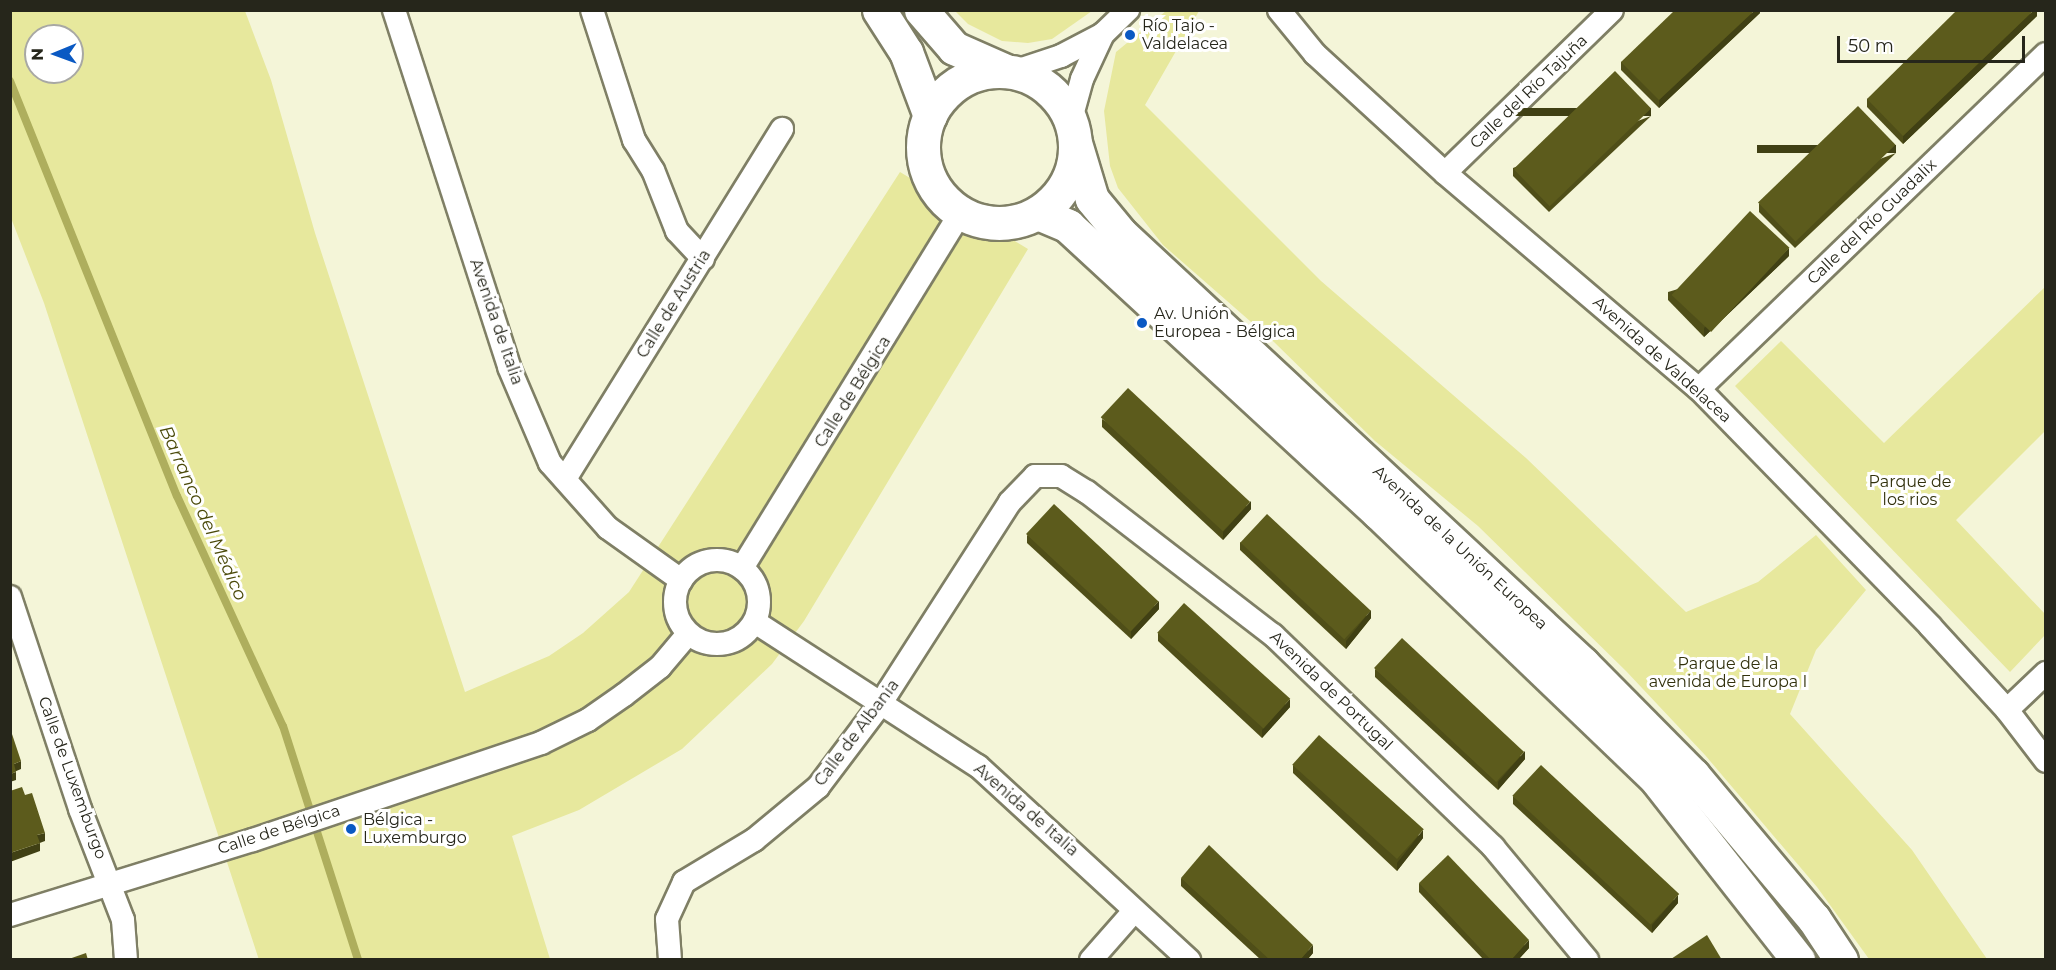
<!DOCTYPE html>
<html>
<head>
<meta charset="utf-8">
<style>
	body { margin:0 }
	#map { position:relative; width:2056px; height:970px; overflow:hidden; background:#f4f5d8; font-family:Montserrat,sans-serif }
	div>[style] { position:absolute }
	.green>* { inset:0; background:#e7e89d }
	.stream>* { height:8px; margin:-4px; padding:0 4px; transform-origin:4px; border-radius:4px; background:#aeae5d }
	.roads { filter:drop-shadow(2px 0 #7f7f65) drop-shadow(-2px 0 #7f7f65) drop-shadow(0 2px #7f7f65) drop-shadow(0 -2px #7f7f65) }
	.street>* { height:22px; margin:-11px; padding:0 11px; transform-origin:11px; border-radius:11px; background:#fff }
	.street>.ring { margin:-11px; padding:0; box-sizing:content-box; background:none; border:22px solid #fff; border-radius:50% }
	.primary>* { height:33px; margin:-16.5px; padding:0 16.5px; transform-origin:16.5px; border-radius:16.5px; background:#fff }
	.primary>.ring { margin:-16.5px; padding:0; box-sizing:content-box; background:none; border:33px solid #fff; border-radius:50% }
	.wall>* { inset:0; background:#4f4e18 }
	.shaded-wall>* { inset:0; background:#404014; transform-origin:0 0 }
	.building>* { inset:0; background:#5c5b1c; transform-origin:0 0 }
	.dots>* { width:16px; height:16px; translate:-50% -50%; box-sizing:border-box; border:3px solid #fff; border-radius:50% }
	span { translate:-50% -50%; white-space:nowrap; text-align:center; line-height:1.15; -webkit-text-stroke:6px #fff; paint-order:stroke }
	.poi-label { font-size:16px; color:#26261b }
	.left { translate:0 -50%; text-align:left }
	.street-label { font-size:16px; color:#26261b }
	.park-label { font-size:16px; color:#32310d }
	.water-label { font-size:18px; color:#4b4a0a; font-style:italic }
	.frame { position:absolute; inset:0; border:12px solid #26261b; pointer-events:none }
	.north { position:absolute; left:24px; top:24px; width:60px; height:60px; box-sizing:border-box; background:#fff; border:2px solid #a8a8a4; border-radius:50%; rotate:269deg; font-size:16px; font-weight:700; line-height:24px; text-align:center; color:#26261b }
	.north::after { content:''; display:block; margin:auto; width:21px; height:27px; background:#0a59c3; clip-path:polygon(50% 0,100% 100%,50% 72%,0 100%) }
	.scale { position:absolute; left:1837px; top:36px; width:188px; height:27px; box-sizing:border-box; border:3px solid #26261b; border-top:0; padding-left:8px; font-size:18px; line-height:21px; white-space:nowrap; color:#26261b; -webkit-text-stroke:4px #fff; paint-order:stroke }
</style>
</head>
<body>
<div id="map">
	<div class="green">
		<div style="clip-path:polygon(evenodd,11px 11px,245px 11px,271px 80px,315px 233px,465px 692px,549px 656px,583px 633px,629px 592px,900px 172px,1028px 249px,804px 621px,772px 664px,682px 749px,579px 810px,512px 836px,550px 959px,259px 960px,44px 303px,11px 218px,11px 11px,36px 36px,72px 36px,72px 72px,36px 72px,36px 36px)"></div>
		<div style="clip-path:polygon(955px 11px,1092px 11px,1052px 39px,1028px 43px,1002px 41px,968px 24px)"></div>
		<div style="clip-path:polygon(1166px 11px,1199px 11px,1145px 105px,1321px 281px,1526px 458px,1686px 612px,1758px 582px,1816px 535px,1866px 590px,1816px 650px,1790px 714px,1912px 850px,1987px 959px,1869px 959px,1817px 887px,1705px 755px,1626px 671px,1478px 526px,1375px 441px,1274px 342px,1163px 245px,1118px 188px,1110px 166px,1104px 111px,1116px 52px)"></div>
		<div style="clip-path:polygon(2045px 287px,2045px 431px,1956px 520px,2045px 614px,2045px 635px,2010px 672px,1735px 386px,1781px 341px,1884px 443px)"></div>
	</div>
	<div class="stream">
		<div style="left:10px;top:81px;width:447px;rotate:68.1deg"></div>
		<div style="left:177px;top:496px;width:253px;rotate:65.3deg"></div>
		<div style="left:283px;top:726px;width:246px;rotate:72.2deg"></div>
	</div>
	<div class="roads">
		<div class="street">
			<div style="left:394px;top:10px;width:375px;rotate:72.1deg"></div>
			<div style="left:509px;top:367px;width:104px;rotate:66.9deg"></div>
			<div style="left:550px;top:463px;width:87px;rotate:48.3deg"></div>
			<div style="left:608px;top:528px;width:90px;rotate:35.5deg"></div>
			<div style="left:592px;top:10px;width:137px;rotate:72.1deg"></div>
			<div style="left:634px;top:140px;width:36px;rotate:58deg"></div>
			<div style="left:653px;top:170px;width:66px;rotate:68.5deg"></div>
			<div style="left:677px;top:231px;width:38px;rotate:47deg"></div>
			<div style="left:1279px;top:10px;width:57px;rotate:50.7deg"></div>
			<div style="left:1315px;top:54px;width:176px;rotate:42.5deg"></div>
			<div style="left:1445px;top:173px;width:333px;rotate:40.4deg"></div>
			<div style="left:1699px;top:389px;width:331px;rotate:45.7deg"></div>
			<div style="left:1930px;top:626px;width:114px;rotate:47.5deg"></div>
			<div style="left:2007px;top:710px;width:64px;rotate:52.6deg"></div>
			<div style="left:1013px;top:72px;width:51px;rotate:-18.4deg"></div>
			<div style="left:1061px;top:56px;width:47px;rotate:-27.6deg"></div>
			<div style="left:1103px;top:34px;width:35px;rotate:-44deg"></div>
			<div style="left:1071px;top:119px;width:41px;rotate:-74.6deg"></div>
			<div style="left:1082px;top:79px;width:50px;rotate:-65deg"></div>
			<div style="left:1445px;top:173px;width:233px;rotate:-44.3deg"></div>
			<div style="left:1699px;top:389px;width:482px;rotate:-44deg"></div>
			<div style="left:565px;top:479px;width:412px;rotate:-58.2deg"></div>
			<div class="ring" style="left:675px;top:560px;width:62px;height:62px"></div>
			<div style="left:742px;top:568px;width:417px;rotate:-58.4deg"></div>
			<div style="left:10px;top:597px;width:223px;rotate:71.7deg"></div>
			<div style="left:80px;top:809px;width:119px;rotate:68.8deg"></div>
			<div style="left:123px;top:920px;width:40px;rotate:85.7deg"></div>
			<div style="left:755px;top:622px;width:265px;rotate:32.9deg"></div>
			<div style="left:978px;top:766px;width:287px;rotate:42.6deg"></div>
			<div style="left:2007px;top:710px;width:54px;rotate:-43.5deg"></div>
			<div style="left:10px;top:915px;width:254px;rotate:-17.2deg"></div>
			<div style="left:253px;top:840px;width:304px;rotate:-18.6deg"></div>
			<div style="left:541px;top:743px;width:52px;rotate:-26.1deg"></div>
			<div style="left:588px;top:720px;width:44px;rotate:-34.8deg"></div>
			<div style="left:624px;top:695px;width:46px;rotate:-37.9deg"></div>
			<div style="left:660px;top:667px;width:43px;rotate:-49.7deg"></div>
			<div style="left:670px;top:960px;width:41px;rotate:-94.2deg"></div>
			<div style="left:667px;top:919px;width:41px;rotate:-65.3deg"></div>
			<div style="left:684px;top:882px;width:82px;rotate:-31deg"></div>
			<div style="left:754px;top:840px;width:83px;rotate:-39.6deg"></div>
			<div style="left:818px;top:787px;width:101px;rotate:-53deg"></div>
			<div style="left:879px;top:706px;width:242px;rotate:-57.3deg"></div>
			<div style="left:1010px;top:502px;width:36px;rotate:-46deg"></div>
			<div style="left:1035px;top:476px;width:26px"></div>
			<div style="left:1061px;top:476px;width:31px;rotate:32deg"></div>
			<div style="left:1087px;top:492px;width:235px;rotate:37.6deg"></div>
			<div style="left:1273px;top:635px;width:306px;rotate:43.9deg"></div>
			<div style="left:1493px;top:847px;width:147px;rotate:50.2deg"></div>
			<div style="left:1091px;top:960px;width:65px;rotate:-48.7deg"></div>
		</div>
		<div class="primary">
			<div style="left:879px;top:10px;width:50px;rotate:57.3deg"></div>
			<div style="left:906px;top:52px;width:68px;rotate:69.4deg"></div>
			<div style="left:921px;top:10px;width:50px;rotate:49deg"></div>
			<div style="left:954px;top:48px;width:57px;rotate:23.9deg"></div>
			<div class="ring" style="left:923px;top:71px;width:119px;height:119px"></div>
			<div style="left:1076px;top:146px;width:55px;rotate:73.2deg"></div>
			<div style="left:1092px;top:199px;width:45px;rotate:50.4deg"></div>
			<div style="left:1121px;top:234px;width:631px;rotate:42.95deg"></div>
			<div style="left:1583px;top:664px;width:156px;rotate:45.3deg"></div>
			<div style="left:1693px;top:775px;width:188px;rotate:50deg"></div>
			<div style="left:1814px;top:919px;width:49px;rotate:56.6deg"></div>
			<div style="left:1038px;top:213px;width:33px;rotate:23deg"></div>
			<div style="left:1068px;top:226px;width:423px;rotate:42.7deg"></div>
			<div style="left:1379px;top:513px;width:385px;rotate:43.8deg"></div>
			<div style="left:1657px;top:780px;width:229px;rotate:51.9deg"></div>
		</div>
	</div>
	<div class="wall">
		<div style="clip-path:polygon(1760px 10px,1760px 13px,1659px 108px,1621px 70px,1621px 62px)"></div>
		<div style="clip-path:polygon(2037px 10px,2037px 16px,1903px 144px,1867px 107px,1867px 99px)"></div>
		<div style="clip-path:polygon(1651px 116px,1549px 212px,1513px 176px,1513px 168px)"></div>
		<div style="clip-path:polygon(1896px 153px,1795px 248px,1759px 212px,1759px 204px)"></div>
		<div style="clip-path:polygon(1789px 256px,1704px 337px,1668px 300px,1668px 292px)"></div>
		<div style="clip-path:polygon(1102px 419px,1251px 509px,1223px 540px,1102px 427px)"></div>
		<div style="clip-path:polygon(1027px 535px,1159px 609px,1131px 639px,1027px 543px)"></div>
		<div style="clip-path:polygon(1240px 542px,1371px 618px,1346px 649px,1240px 550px)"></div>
		<div style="clip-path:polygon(1158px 633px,1290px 707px,1262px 738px,1158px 641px)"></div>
		<div style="clip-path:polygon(1375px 669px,1525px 759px,1498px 790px,1375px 677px)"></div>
		<div style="clip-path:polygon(1293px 765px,1423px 838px,1397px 871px,1293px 773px)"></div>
		<div style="clip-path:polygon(1513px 796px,1678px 903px,1652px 933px,1513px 804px)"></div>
		<div style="clip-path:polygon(1181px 878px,1313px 953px,1307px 960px,1261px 960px,1181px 886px)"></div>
		<div style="clip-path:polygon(1419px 883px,1529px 948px,1518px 960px,1484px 960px,1419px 892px)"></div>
	</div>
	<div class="shaded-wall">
		<div style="clip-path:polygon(1755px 10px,1760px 10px,1760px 13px,1659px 108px,1659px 100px)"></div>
		<div style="clip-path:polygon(2034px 10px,2037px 10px,2037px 16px,1903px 144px,1903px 136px)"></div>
		<div style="left:1651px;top:108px;width:8px;height:140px;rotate:90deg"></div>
		<div style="left:1896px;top:145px;width:8px;height:139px;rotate:90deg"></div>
		<div style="clip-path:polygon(1789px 248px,1789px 256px,1704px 337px,1704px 328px)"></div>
		<div style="clip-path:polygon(1251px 501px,1251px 509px,1223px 540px,1223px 532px)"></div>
		<div style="clip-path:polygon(1159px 601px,1159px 609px,1131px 639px,1131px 631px)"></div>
		<div style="clip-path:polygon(1371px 610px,1371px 618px,1346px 649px,1346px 641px)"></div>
		<div style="clip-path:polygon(1290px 699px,1290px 707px,1262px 738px,1262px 730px)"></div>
		<div style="clip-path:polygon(1525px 751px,1525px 759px,1498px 790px,1498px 782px)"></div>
		<div style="clip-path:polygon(21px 761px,21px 769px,14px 772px,14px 764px)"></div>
		<div style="clip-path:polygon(16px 772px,16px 780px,10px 782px,10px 774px)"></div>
		<div style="clip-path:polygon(1423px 830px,1423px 838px,1397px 871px,1397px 863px)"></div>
		<div style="clip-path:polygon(45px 833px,45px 841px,37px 844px,37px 835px)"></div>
		<div style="clip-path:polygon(40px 843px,40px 851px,10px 862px,10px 853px)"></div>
		<div style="clip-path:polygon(1678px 895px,1678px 903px,1652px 933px,1652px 925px)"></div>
		<div style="clip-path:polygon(1529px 940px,1529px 948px,1518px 960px,1511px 960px)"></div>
		<div style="clip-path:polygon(1313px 945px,1313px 953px,1307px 960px,1300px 960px)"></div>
	</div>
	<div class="building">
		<div style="clip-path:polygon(1675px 10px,1755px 10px,1659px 100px,1621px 62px)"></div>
		<div style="clip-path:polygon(1957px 10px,2034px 10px,1903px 136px,1867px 99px)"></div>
		<div style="left:1615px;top:71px;width:52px;height:141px;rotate:46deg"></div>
		<div style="left:1858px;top:106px;width:54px;height:139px;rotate:46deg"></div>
		<div style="left:1750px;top:211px;width:54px;height:115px;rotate:43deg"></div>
		<div style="left:1128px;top:388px;width:167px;height:40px;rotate:43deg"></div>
		<div style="left:1054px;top:504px;width:143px;height:41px;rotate:43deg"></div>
		<div style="left:1267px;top:514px;width:142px;height:39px;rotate:43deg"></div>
		<div style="left:1184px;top:603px;width:143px;height:40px;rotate:42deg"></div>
		<div style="left:1402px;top:638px;width:167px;height:41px;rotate:43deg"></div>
		<div style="clip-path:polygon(10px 728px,21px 761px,14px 764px,16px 772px,10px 774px)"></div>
		<div style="left:1319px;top:735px;width:141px;height:40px;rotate:42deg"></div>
		<div style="left:1541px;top:765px;width:189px;height:42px;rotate:43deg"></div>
		<div style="clip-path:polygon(22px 787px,25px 795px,32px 793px,45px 833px,37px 835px,40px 843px,10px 853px,10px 791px)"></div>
		<div style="clip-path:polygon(1209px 845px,1313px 945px,1300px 960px,1270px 960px,1181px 878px)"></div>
		<div style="clip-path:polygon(1448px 855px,1529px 940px,1511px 960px,1491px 960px,1419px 883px)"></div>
		<div style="clip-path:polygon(1707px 935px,1722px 960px,1672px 960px,1671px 959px)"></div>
		<div style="clip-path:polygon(86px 953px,88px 960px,66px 960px)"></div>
	</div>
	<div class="dots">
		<div style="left:1130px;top:35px;background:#0a59c3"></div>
		<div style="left:1142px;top:323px;background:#0a59c3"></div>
		<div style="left:351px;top:829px;background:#0a59c3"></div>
	</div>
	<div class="poi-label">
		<span class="left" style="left:1142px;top:35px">Río Tajo -<br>Valdelacea</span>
		<span class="left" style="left:1154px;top:323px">Av. Unión<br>Europea - Bélgica</span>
		<span class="left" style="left:363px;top:829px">Bélgica -<br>Luxemburgo</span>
	</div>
	<div class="street-label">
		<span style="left:1529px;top:92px;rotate:-44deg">Calle del Río Tajuña</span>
		<span style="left:1872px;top:222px;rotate:-44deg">Calle del Río Guadalix</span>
		<span style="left:674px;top:304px;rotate:-58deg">Calle de Austria</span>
		<span style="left:496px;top:322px;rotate:71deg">Avenida de Italia</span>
		<span style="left:1662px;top:360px;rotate:42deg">Avenida de Valdelacea</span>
		<span style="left:853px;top:392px;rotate:-58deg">Calle de Bélgica</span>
		<span style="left:1460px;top:548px;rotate:43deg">Avenida de la Unión Europea</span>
		<span style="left:1331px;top:691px;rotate:44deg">Avenida de Portugal</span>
		<span style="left:857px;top:733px;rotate:-53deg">Calle de Albania</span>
		<span style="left:72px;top:778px;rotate:70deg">Calle de Luxemburgo</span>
		<span style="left:1026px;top:810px;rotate:41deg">Avenida de Italia</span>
		<span style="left:279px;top:830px;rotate:-18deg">Calle de Bélgica</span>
	</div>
	<div class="park-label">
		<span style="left:1910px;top:491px">Parque de<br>los rios</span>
		<span style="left:1728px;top:673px">Parque de la<br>avenida de Europa I</span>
	</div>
	<div class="water-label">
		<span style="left:203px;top:513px;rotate:66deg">Barranco del Médico</span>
	</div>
	<div class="frame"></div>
	<div class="north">N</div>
	<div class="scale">50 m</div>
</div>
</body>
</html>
